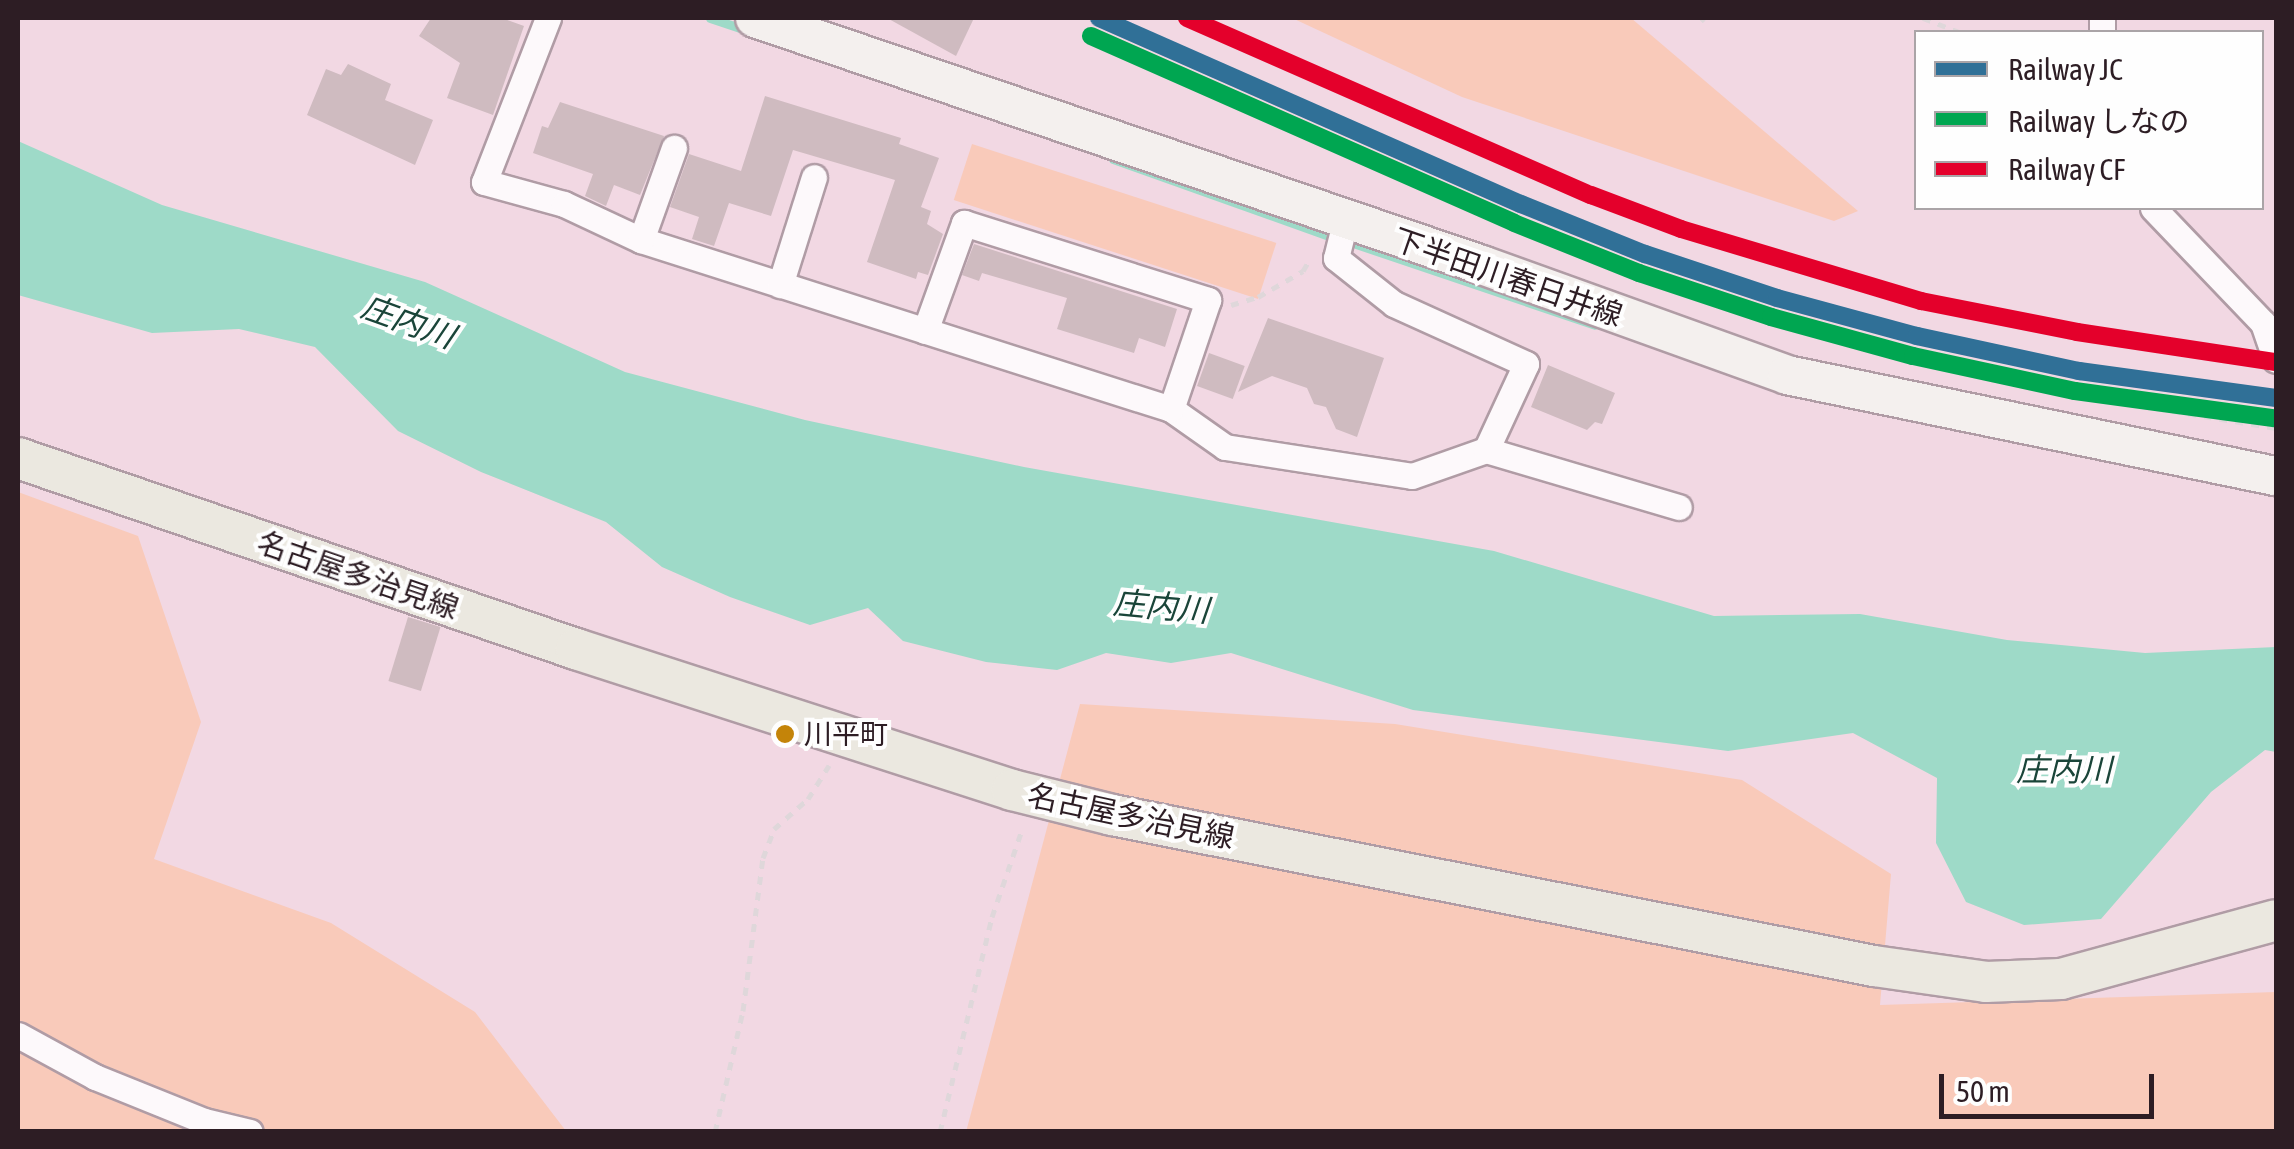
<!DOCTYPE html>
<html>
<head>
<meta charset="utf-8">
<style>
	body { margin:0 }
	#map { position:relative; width:2294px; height:1149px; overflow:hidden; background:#f2d8e3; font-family:"Asap Condensed","Noto Sans JP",sans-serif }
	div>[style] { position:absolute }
	.green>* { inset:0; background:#f9caba; transform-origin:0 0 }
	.water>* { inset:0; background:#9edac8 }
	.stream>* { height:9px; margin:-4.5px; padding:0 4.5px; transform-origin:4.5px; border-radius:4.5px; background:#9edac8 }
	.building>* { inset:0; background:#cfbbc0; transform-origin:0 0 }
	.path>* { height:5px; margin-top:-2.5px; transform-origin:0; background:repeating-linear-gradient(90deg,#dfd7da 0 8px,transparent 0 16px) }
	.roads { filter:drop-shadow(2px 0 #b09ca5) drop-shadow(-2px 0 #b09ca5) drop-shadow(0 2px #b09ca5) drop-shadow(0 -2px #b09ca5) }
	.minor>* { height:25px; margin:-12.5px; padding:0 12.5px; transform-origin:12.5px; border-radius:12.5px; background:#fdf9fb }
	.secondary>* { height:38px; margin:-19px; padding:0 19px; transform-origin:19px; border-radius:19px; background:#f4f0ee }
	.primary>* { height:40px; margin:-20px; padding:0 20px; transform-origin:20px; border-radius:20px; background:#ebe8e0 }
	.rail-1>* { height:18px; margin:-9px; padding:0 9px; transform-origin:9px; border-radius:9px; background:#307097 }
	.rail-2>* { height:18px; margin:-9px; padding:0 9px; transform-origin:9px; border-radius:9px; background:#00a651 }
	.rail-3>* { height:18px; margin:-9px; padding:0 9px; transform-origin:9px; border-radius:9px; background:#e4002b }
	.dots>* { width:28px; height:28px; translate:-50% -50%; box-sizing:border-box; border:5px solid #fefefe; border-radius:50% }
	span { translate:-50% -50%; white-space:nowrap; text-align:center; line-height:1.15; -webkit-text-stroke:8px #fefefe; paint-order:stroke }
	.bus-label { font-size:28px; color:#2d1d24 }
	.left { translate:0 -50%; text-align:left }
	.street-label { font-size:30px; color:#2d1d24 }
	.water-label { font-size:32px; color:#1a4539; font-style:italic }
	.frame { position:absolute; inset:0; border:20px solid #2d1d24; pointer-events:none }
	.legend { position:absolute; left:1914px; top:30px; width:350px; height:180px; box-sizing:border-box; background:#fefefe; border:2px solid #aaa4a7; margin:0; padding:12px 18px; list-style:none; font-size:30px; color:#2d1d24 }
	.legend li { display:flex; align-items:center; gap:20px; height:50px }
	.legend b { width:50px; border:2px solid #aaa4a7 }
	.scale { position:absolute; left:1939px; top:1074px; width:215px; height:45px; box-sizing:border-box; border:5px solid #2d1d24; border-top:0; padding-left:12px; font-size:30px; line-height:35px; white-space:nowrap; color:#2d1d24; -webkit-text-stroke:8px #fefefe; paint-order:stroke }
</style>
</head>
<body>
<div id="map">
	<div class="green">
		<div style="clip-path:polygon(1292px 18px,1631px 18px,1858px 211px,1834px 221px,1462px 97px)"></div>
		<div style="left:972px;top:144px;width:320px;height:59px;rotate:18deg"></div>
		<div style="clip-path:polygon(18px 492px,138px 536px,201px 722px,154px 859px,331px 923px,475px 1012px,566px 1131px,18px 1131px)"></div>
		<div style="clip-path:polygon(1080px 704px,1395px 724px,1742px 780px,1891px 874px,1880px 1005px,2276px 992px,2276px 1131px,966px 1132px)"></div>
	</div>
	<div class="water">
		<div style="clip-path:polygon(18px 141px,162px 205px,425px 282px,625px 372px,805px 420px,1024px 467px,1494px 551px,1714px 616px,1860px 614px,2007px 640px,2145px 653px,2276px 647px,2276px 752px,2265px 750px,2211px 792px,2101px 919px,2024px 925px,1966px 902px,1936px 843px,1937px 778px,1853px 733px,1728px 751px,1413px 710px,1231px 653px,1171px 663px,1106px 653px,1057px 670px,986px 662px,903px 641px,868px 608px,810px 625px,730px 597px,662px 567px,606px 522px,481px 472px,398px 431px,315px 347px,239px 329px,152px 333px,18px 295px)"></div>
	</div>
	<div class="stream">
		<div style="left:710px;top:18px;width:41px;rotate:18.4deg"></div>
		<div style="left:1113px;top:159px;width:227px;rotate:19.6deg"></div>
		<div style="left:1356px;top:244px;width:252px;rotate:18.7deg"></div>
	</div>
	<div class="building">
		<div style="clip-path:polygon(431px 18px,502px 18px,524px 26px,493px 115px,447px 98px,460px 63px,419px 36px)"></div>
		<div style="clip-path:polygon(887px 18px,974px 18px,956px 56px)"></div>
		<div style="clip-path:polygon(348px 64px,391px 84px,385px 100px,433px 120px,415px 165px,307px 115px,326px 69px,341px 75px)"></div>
		<div style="clip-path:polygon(765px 96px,901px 138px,899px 144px,939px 158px,921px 207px,931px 211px,927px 224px,943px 234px,928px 275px,918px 272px,916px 279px,867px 262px,895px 180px,793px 150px,771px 216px,729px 203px,714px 246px,692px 239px,699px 217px,670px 207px,689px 154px,741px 171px)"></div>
		<div style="clip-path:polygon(560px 102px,664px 136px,640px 195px,614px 185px,606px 206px,585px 196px,593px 174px,533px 153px,542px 126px,548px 128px)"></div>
		<div style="clip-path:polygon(974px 244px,1177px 309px,1165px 347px,1139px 338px,1134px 353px,1057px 329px,1067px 298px,982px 273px,979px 281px,962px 275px)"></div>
		<div style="clip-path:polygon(1268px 318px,1384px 358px,1357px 437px,1336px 429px,1326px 407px,1314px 404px,1307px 388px,1272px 376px,1238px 392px)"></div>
		<div style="left:1209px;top:353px;width:38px;height:35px;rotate:20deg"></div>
		<div style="clip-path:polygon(1548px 365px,1615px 393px,1602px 424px,1595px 422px,1587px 430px,1531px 407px)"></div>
		<div style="left:408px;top:617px;width:34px;height:67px;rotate:17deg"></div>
	</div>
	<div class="path">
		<div style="left:1923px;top:18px;width:39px;rotate:21deg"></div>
		<div style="left:1701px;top:21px;width:4px;rotate:-45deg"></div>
		<div style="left:1231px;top:305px;width:28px;rotate:-17deg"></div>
		<div style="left:1258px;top:297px;width:52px;rotate:-30deg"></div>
		<div style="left:1303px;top:271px;width:14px;rotate:-60deg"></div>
		<div style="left:1744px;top:309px;width:149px;rotate:17.2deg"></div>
		<div style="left:1886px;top:353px;width:164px;rotate:13deg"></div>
		<div style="left:2046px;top:390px;width:233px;rotate:9.4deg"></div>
		<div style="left:715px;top:1132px;width:124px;rotate:-77deg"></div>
		<div style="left:743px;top:1011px;width:154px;rotate:-82.6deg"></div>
		<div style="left:763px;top:858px;width:31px;rotate:-69deg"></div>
		<div style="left:774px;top:829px;width:45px;rotate:-41.4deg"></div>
		<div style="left:808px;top:799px;width:40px;rotate:-58deg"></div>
		<div style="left:940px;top:1132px;width:221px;rotate:-76.4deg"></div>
		<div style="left:992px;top:917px;width:95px;rotate:-71deg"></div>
	</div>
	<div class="roads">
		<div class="minor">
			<div style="left:548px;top:18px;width:176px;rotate:111.3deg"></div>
			<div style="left:484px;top:182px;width:83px;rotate:15.4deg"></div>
			<div style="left:564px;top:204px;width:85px;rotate:25.1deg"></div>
			<div style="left:641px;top:240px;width:556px;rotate:17.69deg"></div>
			<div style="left:1171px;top:409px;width:66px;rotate:35.1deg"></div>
			<div style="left:1225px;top:447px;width:189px;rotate:8.8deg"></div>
			<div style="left:1412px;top:476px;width:78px;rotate:-19.4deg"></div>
			<div style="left:1486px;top:450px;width:201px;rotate:16.5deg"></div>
			<div style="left:2102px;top:32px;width:14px;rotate:-90deg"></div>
			<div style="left:2153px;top:208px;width:159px;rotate:46.3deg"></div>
			<div style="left:2263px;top:323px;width:39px;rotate:71deg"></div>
			<div style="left:1345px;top:222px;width:37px;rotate:104deg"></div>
			<div style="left:1336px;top:258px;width:74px;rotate:38.4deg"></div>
			<div style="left:1394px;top:304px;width:145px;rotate:24.4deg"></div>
			<div style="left:1526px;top:364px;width:95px;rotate:114.9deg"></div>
			<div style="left:641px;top:240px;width:98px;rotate:-70.3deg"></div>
			<div style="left:780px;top:285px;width:113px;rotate:-72.5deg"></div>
			<div style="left:925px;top:331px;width:115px;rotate:-70.1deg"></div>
			<div style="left:964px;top:223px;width:256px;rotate:17.5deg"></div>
			<div style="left:1208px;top:300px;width:115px;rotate:108.7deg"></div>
			<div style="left:18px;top:1035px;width:88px;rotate:28.6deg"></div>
			<div style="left:95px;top:1077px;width:118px;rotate:22deg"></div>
			<div style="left:204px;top:1121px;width:47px;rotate:13.4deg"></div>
		</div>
		<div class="secondary">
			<div style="left:755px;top:18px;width:768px;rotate:18.77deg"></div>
			<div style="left:1482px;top:265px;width:324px;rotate:19.8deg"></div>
			<div style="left:1787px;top:375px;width:499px;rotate:11.7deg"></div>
		</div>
		<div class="primary">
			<div style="left:18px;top:458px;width:590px;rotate:18.9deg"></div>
			<div style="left:576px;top:649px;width:458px;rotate:17.9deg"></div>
			<div style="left:1012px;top:790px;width:103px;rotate:14deg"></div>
			<div style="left:1112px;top:815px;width:777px;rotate:11.21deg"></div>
			<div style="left:1874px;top:966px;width:113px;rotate:8.1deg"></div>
			<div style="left:1986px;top:982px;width:75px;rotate:-2.3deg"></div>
			<div style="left:2061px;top:979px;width:223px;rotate:-15.3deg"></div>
		</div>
	</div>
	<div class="rail-1">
		<div style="left:1099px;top:18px;width:461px;rotate:23.8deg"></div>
		<div style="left:1521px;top:204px;width:134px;rotate:22deg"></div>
		<div style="left:1645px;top:254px;width:139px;rotate:18.4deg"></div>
		<div style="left:1777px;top:298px;width:145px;rotate:15.2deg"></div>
		<div style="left:1917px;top:336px;width:166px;rotate:12.2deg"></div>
		<div style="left:2079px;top:371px;width:199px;rotate:7.8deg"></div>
	</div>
	<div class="rail-2">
		<div style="left:1091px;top:36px;width:462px;rotate:23.8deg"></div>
		<div style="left:1514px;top:223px;width:135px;rotate:21.8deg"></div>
		<div style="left:1639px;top:273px;width:139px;rotate:18.4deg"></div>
		<div style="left:1771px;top:317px;width:147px;rotate:15.4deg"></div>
		<div style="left:1913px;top:356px;width:166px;rotate:12.2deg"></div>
		<div style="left:2075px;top:391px;width:200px;rotate:7.8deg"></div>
	</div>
	<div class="rail-3">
		<div style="left:1187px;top:18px;width:441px;rotate:23.7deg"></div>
		<div style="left:1591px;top:195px;width:96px;rotate:20.7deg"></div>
		<div style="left:1681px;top:229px;width:251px;rotate:16.7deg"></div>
		<div style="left:1921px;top:301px;width:159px;rotate:11.2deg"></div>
		<div style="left:2077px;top:332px;width:201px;rotate:8.6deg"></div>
	</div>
	<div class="dots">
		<div style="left:785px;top:734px;background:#c48409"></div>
	</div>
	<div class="bus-label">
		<span class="left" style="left:804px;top:734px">川平町</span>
	</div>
	<div class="street-label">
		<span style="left:1508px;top:277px;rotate:19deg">下半田川春日井線</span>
		<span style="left:358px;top:575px;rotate:19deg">名古屋多治見線</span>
		<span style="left:1131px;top:816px;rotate:12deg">名古屋多治見線</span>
	</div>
	<div class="water-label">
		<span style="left:408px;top:322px;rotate:20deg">庄内川</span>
		<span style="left:1161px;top:607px;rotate:5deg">庄内川</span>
		<span style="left:2064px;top:770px">庄内川</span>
	</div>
	<div class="frame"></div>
	<ul class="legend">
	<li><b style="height:12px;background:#307097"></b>Railway JC</li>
	<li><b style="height:12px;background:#00a651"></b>Railway しなの</li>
	<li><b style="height:12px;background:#e4002b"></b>Railway CF</li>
	</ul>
	<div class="scale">50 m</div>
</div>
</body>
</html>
